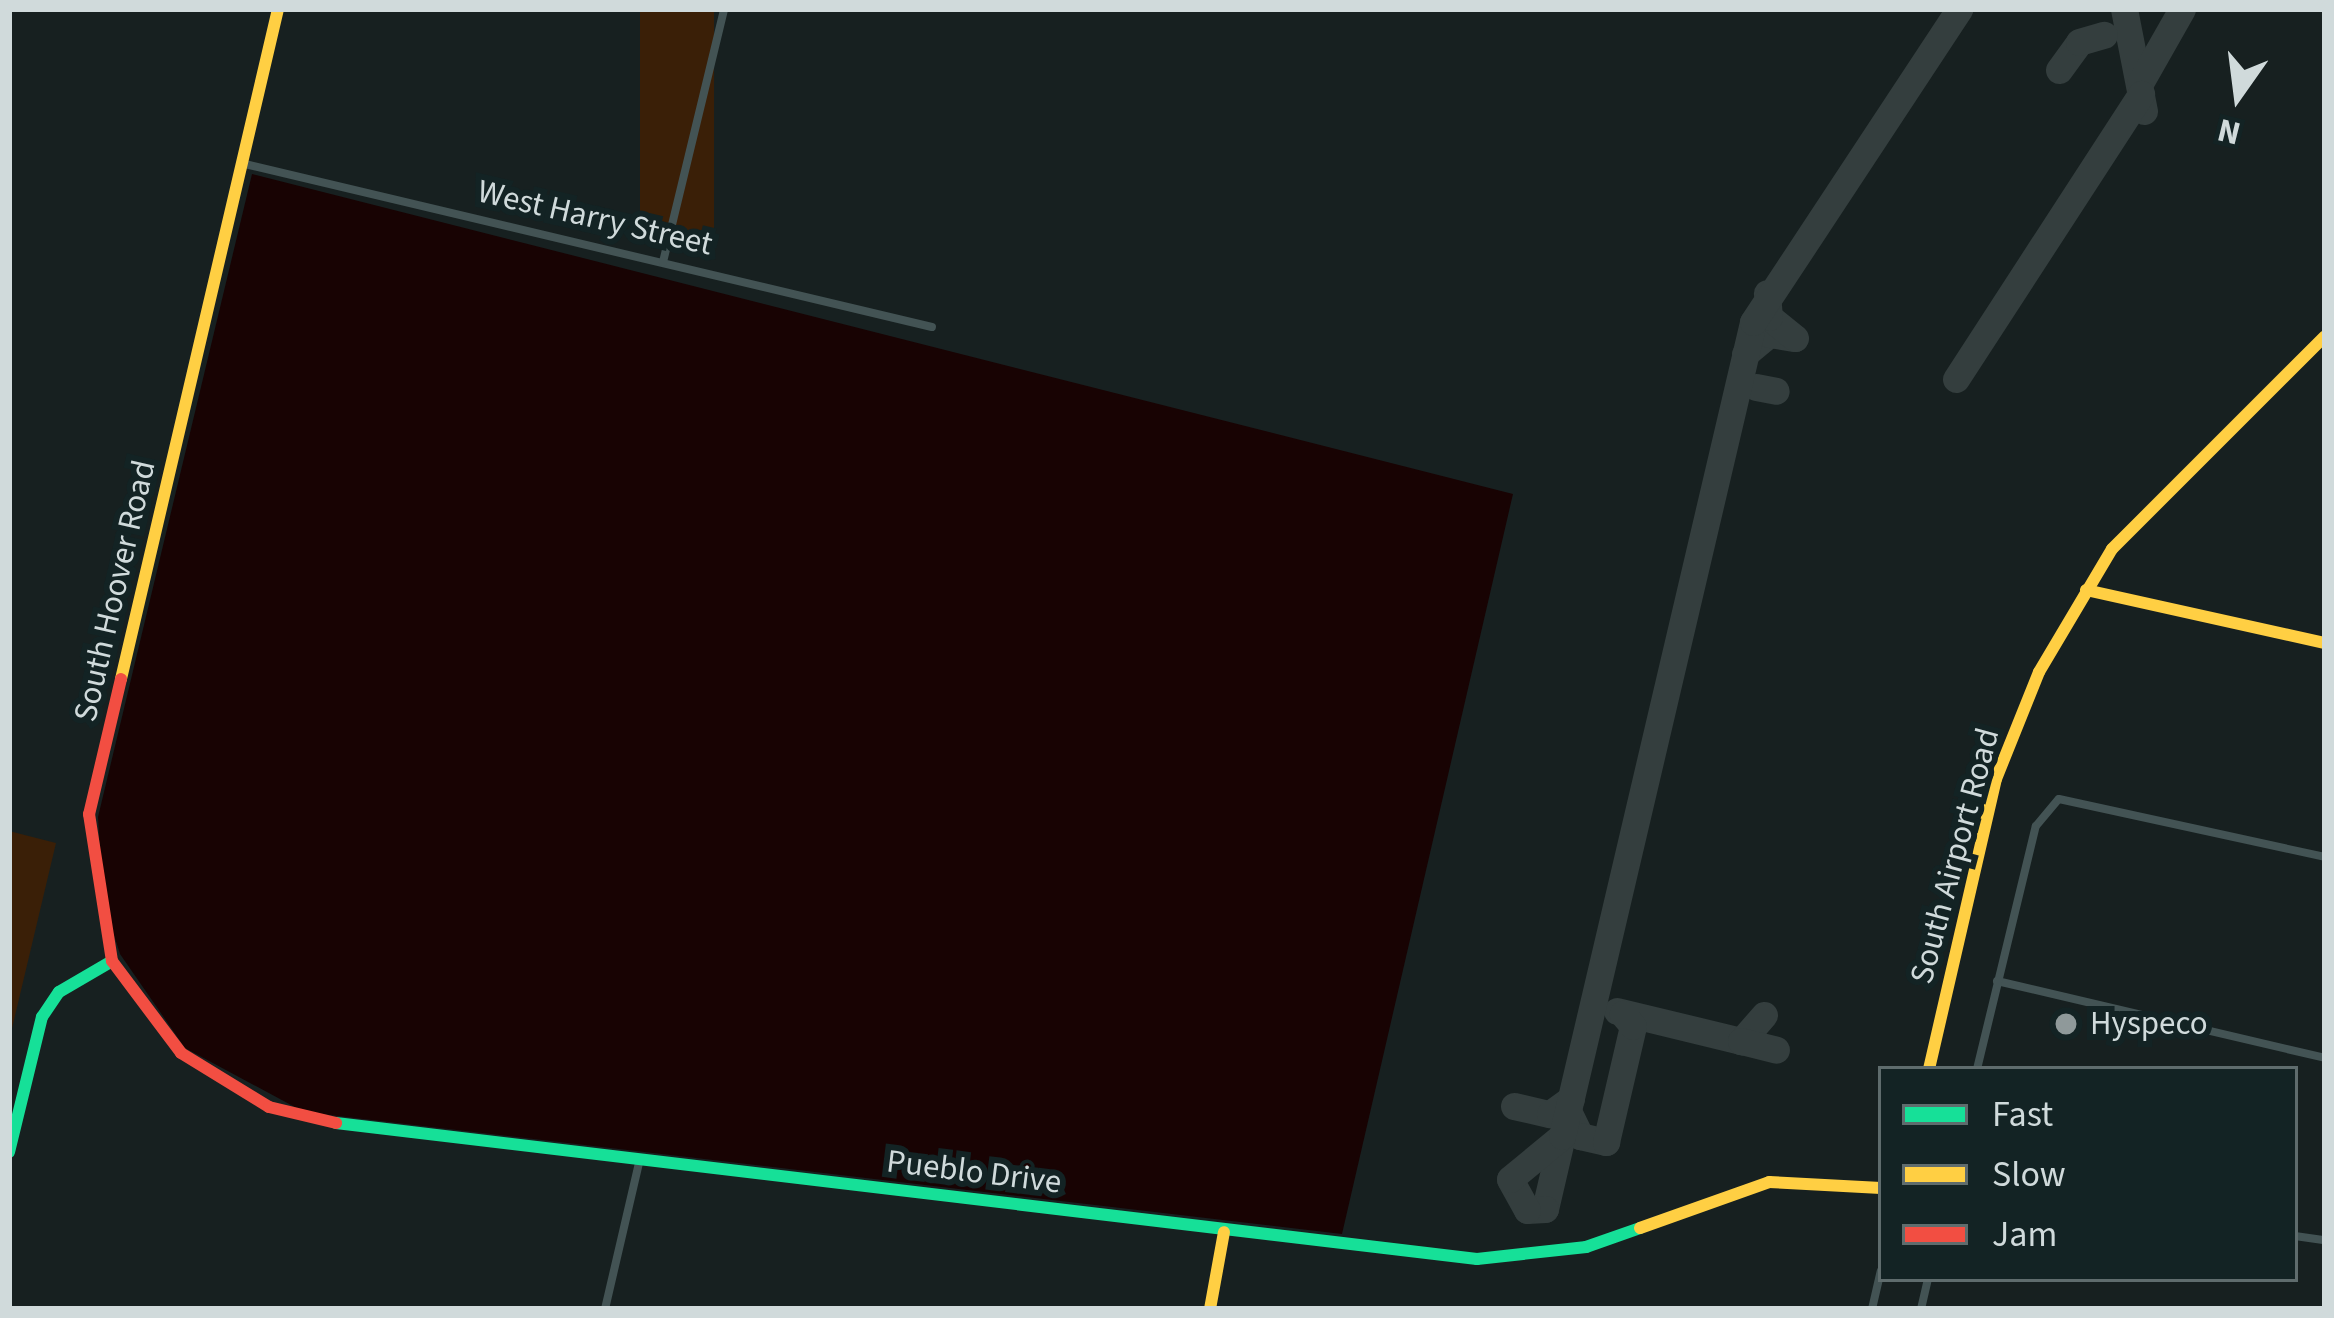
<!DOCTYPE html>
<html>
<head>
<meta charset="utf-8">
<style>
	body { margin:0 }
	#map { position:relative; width:2334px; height:1318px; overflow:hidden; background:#172020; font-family:"Source Sans 3",sans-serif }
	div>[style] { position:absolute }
	.green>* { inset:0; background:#3a1f07; transform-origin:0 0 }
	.water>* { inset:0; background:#180303 }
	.taxiway>* { height:27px; margin:-13.5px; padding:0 13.5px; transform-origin:13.5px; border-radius:13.5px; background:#343e3e }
	.street>* { height:8px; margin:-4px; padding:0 4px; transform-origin:4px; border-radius:4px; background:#435354 }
	.fast>* { height:12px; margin:-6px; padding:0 6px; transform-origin:6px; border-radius:6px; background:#16e098 }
	.slow>* { height:12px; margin:-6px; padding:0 6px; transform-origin:6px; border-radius:6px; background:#ffcf43 }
	.jam>* { height:12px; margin:-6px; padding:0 6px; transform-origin:6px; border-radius:6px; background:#f24e42 }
	.dots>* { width:33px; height:33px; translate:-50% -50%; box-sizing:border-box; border:6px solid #132324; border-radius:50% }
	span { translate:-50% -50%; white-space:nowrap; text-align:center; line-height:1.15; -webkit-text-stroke:12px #132324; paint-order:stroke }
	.street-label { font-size:33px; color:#d0dadb }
	.poi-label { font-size:33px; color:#d0dadb }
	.left { translate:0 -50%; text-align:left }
	.frame { position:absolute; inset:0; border:12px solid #d0dadb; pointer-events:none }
	.legend { position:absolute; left:1878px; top:1066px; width:420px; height:216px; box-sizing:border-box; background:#132324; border:3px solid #5f6c6d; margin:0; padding:15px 21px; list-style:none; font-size:36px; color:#d0dadb }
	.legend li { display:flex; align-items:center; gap:24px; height:60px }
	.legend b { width:60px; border:3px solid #5f6c6d }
	.north { position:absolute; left:2178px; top:36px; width:120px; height:120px; -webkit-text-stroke:9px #132324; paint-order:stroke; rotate:194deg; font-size:33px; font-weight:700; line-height:48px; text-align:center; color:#d0dadb }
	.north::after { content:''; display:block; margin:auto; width:42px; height:54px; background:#d0dadb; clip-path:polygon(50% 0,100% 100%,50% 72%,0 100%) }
</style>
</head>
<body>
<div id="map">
	<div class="green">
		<div style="left:640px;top:9px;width:74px;height:234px"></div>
		<div style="clip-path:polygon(9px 831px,56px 843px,9px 1041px)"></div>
	</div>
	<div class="water">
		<div style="clip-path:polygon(252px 174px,1513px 494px,1342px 1234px,304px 1112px,185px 1048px,120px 954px,103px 901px,98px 817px)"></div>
	</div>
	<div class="taxiway">
		<div style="left:2124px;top:9px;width:104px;rotate:78.9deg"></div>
		<div style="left:2059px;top:70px;width:34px;rotate:-54deg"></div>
		<div style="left:2079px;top:42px;width:26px;rotate:-16deg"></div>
		<div style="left:2140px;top:83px;width:85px;rotate:-60.4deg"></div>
		<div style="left:1745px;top:354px;width:31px;rotate:-40deg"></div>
		<div style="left:1769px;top:334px;width:26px;rotate:9deg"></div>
		<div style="left:1795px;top:338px;width:33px;rotate:-141deg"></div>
		<div style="left:1769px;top:317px;width:24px;rotate:-95deg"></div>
		<div style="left:1956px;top:379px;width:340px;rotate:-57deg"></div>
		<div style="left:1756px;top:387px;width:20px;rotate:11deg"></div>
		<div style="left:1617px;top:1011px;width:128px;rotate:13.6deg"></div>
		<div style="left:1764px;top:1015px;width:35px;rotate:131deg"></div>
		<div style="left:1741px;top:1041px;width:36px;rotate:14deg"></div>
		<div style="left:1514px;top:1106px;width:37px;rotate:13deg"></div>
		<div style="left:1550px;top:1114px;width:26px;rotate:-36deg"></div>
		<div style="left:1568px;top:1111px;width:28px;rotate:64deg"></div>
		<div style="left:1580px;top:1136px;width:27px;rotate:13deg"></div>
		<div style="left:1606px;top:1142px;width:119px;rotate:-76.9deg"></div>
		<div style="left:1633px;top:1026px;width:16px;rotate:-130deg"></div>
		<div style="left:1562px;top:1136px;width:75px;rotate:103.1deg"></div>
		<div style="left:1545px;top:1209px;width:18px;rotate:177deg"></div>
		<div style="left:1527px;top:1210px;width:35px;rotate:-119deg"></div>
		<div style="left:1510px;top:1179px;width:67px;rotate:-39.6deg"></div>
		<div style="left:1562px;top:1136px;width:836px;rotate:-76.79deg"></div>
		<div style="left:1753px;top:322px;width:375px;rotate:-56.6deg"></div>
	</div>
	<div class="street">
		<div style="left:245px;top:164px;width:706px;rotate:13.35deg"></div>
		<div style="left:663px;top:262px;width:260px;rotate:-76.4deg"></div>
		<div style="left:1997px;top:981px;width:337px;rotate:13.2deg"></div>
		<div style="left:1977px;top:1069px;width:250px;rotate:-76.4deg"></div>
		<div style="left:2036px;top:826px;width:35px;rotate:-50deg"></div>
		<div style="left:2059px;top:799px;width:272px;rotate:12.3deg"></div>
		<div style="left:2295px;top:1236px;width:30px;rotate:8deg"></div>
		<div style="left:605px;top:1309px;width:154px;rotate:-76.9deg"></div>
		<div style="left:1872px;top:1309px;width:39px;rotate:-77deg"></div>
		<div style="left:1921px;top:1309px;width:31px;rotate:-77deg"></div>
	</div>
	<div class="fast">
		<div style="left:336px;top:1123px;width:1149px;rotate:6.8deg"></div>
		<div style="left:1477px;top:1259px;width:110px;rotate:-6.3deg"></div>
		<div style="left:1586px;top:1247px;width:57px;rotate:-19.4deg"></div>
		<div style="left:9px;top:1152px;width:139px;rotate:-76.3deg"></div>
		<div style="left:42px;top:1017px;width:30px;rotate:-56deg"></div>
		<div style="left:59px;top:992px;width:61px;rotate:-30.3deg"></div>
	</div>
	<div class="slow">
		<div style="left:2086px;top:590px;width:245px;rotate:12.5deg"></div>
		<div style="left:121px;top:679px;width:688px;rotate:-76.81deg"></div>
		<div style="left:1929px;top:1069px;width:298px;rotate:-77deg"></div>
		<div style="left:1996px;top:779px;width:115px;rotate:-68.1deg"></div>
		<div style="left:2039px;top:672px;width:143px;rotate:-59.3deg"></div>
		<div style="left:2112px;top:549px;width:301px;rotate:-45deg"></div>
		<div style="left:1640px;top:1228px;width:137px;rotate:-19.6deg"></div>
		<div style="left:1769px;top:1182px;width:112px;rotate:3.1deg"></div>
		<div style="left:1210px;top:1309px;width:78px;rotate:-79.7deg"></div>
	</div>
	<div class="jam">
		<div style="left:121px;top:679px;width:139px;rotate:103.3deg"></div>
		<div style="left:89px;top:814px;width:149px;rotate:81.1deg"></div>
		<div style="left:112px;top:961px;width:115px;rotate:53.1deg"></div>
		<div style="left:181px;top:1053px;width:103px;rotate:31.5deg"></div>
		<div style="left:269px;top:1107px;width:69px;rotate:13.4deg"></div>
	</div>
	<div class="dots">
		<div style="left:2066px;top:1024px;background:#8f999a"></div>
	</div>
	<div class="street-label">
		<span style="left:595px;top:218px;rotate:13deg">West Harry Street</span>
		<span style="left:115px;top:591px;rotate:-77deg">South Hoover Road</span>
		<span style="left:1955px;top:856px;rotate:-75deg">South Airport Road</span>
		<span style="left:974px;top:1172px;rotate:7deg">Pueblo Drive</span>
	</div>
	<div class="poi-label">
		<span class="left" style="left:2090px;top:1024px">Hyspeco</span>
	</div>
	<div class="frame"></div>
	<ul class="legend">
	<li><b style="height:15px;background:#16e098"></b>Fast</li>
	<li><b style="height:15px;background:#ffcf43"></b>Slow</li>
	<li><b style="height:15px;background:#f24e42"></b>Jam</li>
	</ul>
	<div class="north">N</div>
</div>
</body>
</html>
